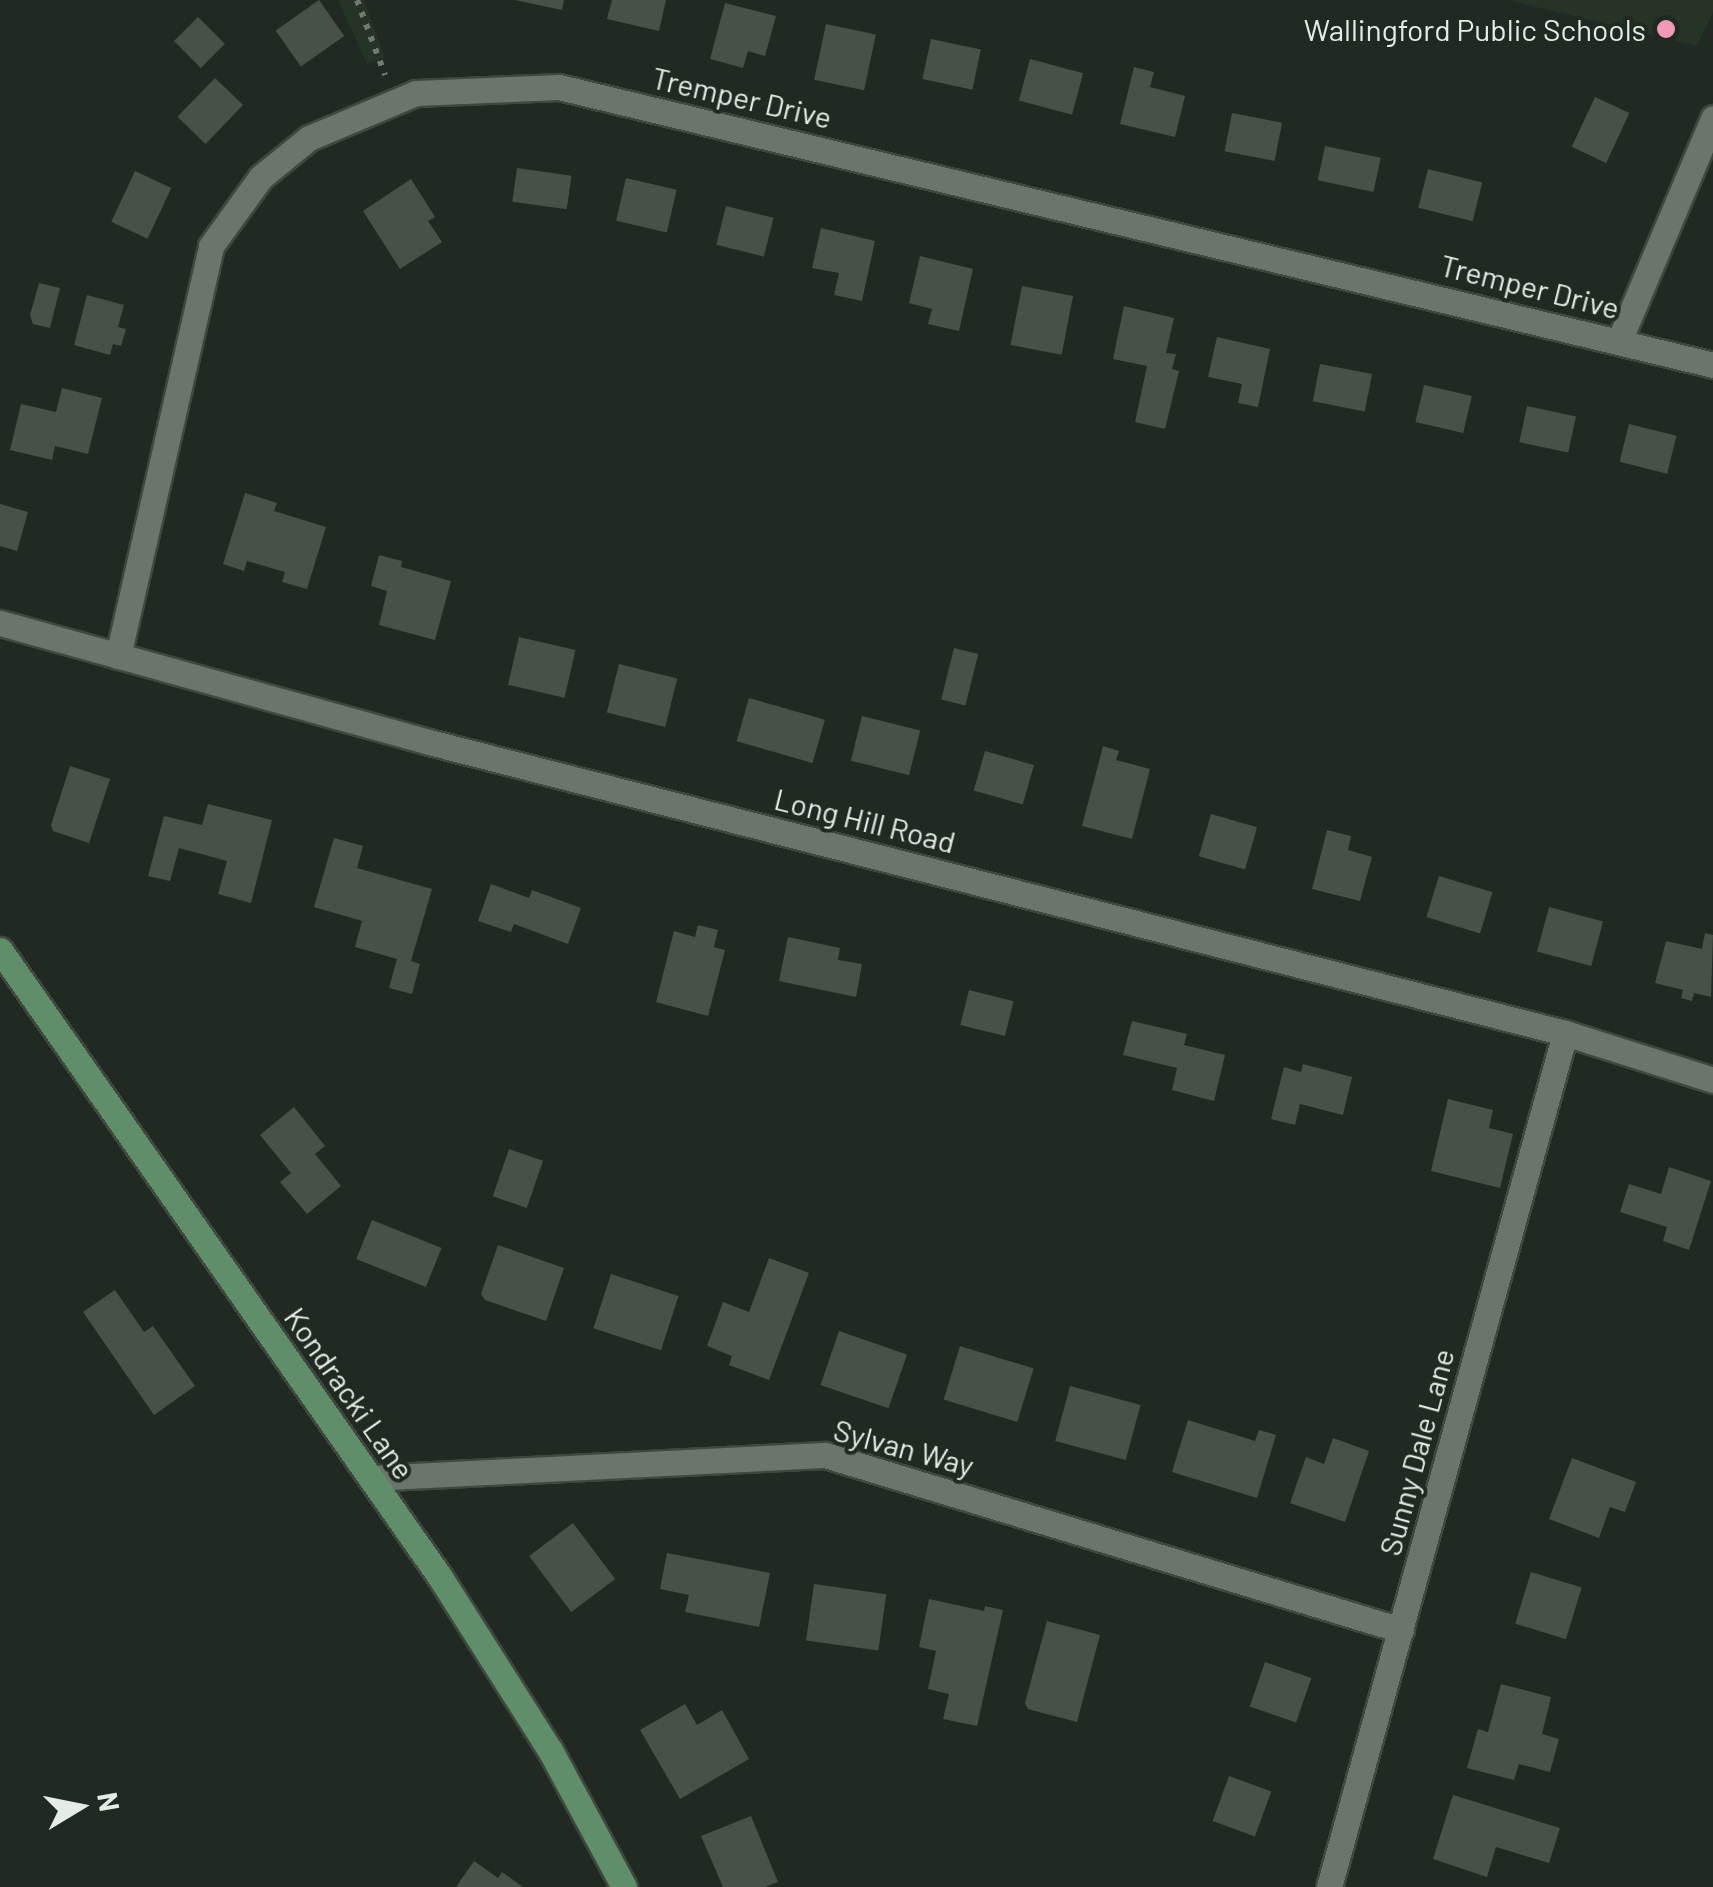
<!DOCTYPE html>
<html>
<head>
<meta charset="utf-8">
<style>
	body { margin:0 }
	#map { position:relative; width:1713px; height:1887px; overflow:hidden; background:#212a22; font-family:Barlow,sans-serif }
	div>[style] { position:absolute }
	.built>* { inset:0; background:#253427 }
	.building>* { inset:0; background:#475148; transform-origin:0 0 }
	.path>* { height:6px; margin-top:-3px; transform-origin:0; background:repeating-linear-gradient(90deg,#727972 0 5px,transparent 0 13px) }
	.roads { filter:drop-shadow(2px 0 #3f473f) drop-shadow(-2px 0 #3f473f) drop-shadow(0 2px #3f473f) drop-shadow(0 -2px #3f473f) }
	.street>* { height:25px; margin:-12.5px; padding:0 12.5px; transform-origin:12.5px; border-radius:12.5px; background:#6a756b }
	.secondary>* { height:25px; margin:-12.5px; padding:0 12.5px; transform-origin:12.5px; border-radius:12.5px; background:#618e6a }
	.dots>* { width:28px; height:28px; translate:-50% -50%; box-sizing:border-box; border:5px solid #212a22; border-radius:50% }
	span { translate:-50% -50%; white-space:nowrap; text-align:center; line-height:1.15; -webkit-text-stroke:8px #212a22; paint-order:stroke }
	.poi-label { font-size:30px; color:#e5ebe5 }
	.right { translate:-100% -50%; text-align:right }
	.street-label { font-size:30px; color:#e5ebe5 }
	.north { position:absolute; left:30px; top:1757px; width:100px; height:100px; -webkit-text-stroke:8px #212a22; paint-order:stroke; rotate:80deg; font-size:28px; font-weight:700; line-height:40px; text-align:center; color:#e5ebe5 }
	.north::after { content:''; display:block; margin:auto; width:35px; height:45px; background:#e5ebe5; clip-path:polygon(50% 0,100% 100%,50% 72%,0 100%) }
</style>
</head>
<body>
<div id="map">
	<div class="built">
		<div style="clip-path:polygon(338px 0,364px 0,385px 58px,367px 64px)"></div>
		<div style="clip-path:polygon(1508px 0,1713px 0,1713px 12px,1697px 46px)"></div>
	</div>
	<div class="building">
		<div style="left:319px;top:0;width:44px;height:53px;rotate:55deg"></div>
		<div style="clip-path:polygon(515px 0,564px 0,562px 10px)"></div>
		<div style="clip-path:polygon(612px 0,666px 0,659px 31px,607px 19px)"></div>
		<div style="clip-path:polygon(725px 3px,776px 16px,765px 56px,748px 51px,743px 68px,710px 59px)"></div>
		<div style="left:198px;top:17px;width:38px;height:34px;rotate:45deg"></div>
		<div style="left:826px;top:24px;width:51px;height:57px;rotate:12deg"></div>
		<div style="left:931px;top:39px;width:51px;height:41px;rotate:12deg"></div>
		<div style="left:1030px;top:59px;width:55px;height:43px;rotate:15deg"></div>
		<div style="clip-path:polygon(1134px 67px,1154px 72px,1150px 87px,1185px 96px,1175px 137px,1120px 124px)"></div>
		<div style="left:215px;top:78px;width:39px;height:54px;rotate:44deg"></div>
		<div style="left:1595px;top:97px;width:38px;height:55px;rotate:25deg"></div>
		<div style="left:1232px;top:113px;width:51px;height:39px;rotate:11deg"></div>
		<div style="left:1325px;top:146px;width:57px;height:35px;rotate:12deg"></div>
		<div style="left:517px;top:168px;width:55px;height:34px;rotate:8deg"></div>
		<div style="left:1428px;top:169px;width:56px;height:40px;rotate:14deg"></div>
		<div style="left:135px;top:171px;width:40px;height:56px;rotate:25deg"></div>
		<div style="left:626px;top:178px;width:52px;height:44px;rotate:13deg"></div>
		<div style="clip-path:polygon(411px 179px,435px 217px,428px 221px,442px 242px,400px 269px,363px 211px)"></div>
		<div style="left:726px;top:206px;width:49px;height:40px;rotate:14deg"></div>
		<div style="clip-path:polygon(821px 228px,875px 241px,862px 301px,834px 295px,839px 273px,812px 268px)"></div>
		<div style="clip-path:polygon(920px 256px,973px 269px,959px 331px,928px 324px,932px 309px,909px 303px)"></div>
		<div style="clip-path:polygon(39px 283px,60px 288px,50px 328px,33px 324px,30px 315px)"></div>
		<div style="left:1022px;top:286px;width:52px;height:60px;rotate:11deg"></div>
		<div style="clip-path:polygon(87px 295px,124px 305px,118px 327px,126px 329px,121px 346px,113px 344px,110px 355px,74px 345px)"></div>
		<div style="clip-path:polygon(1124px 306px,1174px 318px,1166px 353px,1176px 354px,1172px 369px,1179px 371px,1165px 429px,1135px 422px,1147px 366px,1113px 359px)"></div>
		<div style="clip-path:polygon(1217px 337px,1270px 349px,1258px 407px,1238px 403px,1242px 384px,1208px 377px)"></div>
		<div style="left:1320px;top:364px;width:53px;height:38px;rotate:11deg"></div>
		<div style="left:1424px;top:385px;width:49px;height:38px;rotate:13deg"></div>
		<div style="clip-path:polygon(62px 388px,102px 398px,88px 454px,55px 446px,52px 460px,10px 450px,21px 404px,56px 412px)"></div>
		<div style="left:1527px;top:406px;width:50px;height:37px;rotate:12deg"></div>
		<div style="left:1629px;top:424px;width:49px;height:39px;rotate:14deg"></div>
		<div style="clip-path:polygon(245px 493px,277px 503px,274px 511px,326px 527px,307px 589px,282px 582px,285px 572px,247px 561px,244px 571px,223px 564px)"></div>
		<div style="clip-path:polygon(0 504px,28px 512px,17px 551px,0 546px)"></div>
		<div style="clip-path:polygon(379px 555px,402px 561px,401px 567px,451px 581px,435px 640px,379px 625px,387px 591px,371px 586px)"></div>
		<div style="left:519px;top:637px;width:58px;height:49px;rotate:13deg"></div>
		<div style="left:954px;top:648px;width:25px;height:53px;rotate:14deg"></div>
		<div style="left:619px;top:664px;width:60px;height:50px;rotate:14deg"></div>
		<div style="left:749px;top:698px;width:79px;height:45px;rotate:16deg"></div>
		<div style="left:862px;top:716px;width:60px;height:46px;rotate:14deg"></div>
		<div style="clip-path:polygon(1103px 746px,1119px 751px,1116px 760px,1150px 769px,1132px 839px,1082px 826px)"></div>
		<div style="left:985px;top:751px;width:51px;height:41px;rotate:16deg"></div>
		<div style="clip-path:polygon(70px 766px,110px 779px,89px 843px,53px 831px,51px 825px)"></div>
		<div style="clip-path:polygon(208px 804px,272px 820px,251px 903px,218px 894px,227px 861px,179px 848px,170px 881px,148px 876px,164px 816px,202px 825px)"></div>
		<div style="left:1211px;top:814px;width:48px;height:44px;rotate:16deg"></div>
		<div style="clip-path:polygon(1327px 830px,1351px 836px,1348px 850px,1372px 857px,1360px 901px,1312px 889px)"></div>
		<div style="clip-path:polygon(334px 838px,363px 846px,357px 868px,432px 889px,411px 961px,420px 964px,412px 994px,389px 988px,397px 959px,355px 947px,362px 921px,314px 907px)"></div>
		<div style="left:1439px;top:876px;width:56px;height:43px;rotate:17deg"></div>
		<div style="clip-path:polygon(491px 884px,529px 898px,532px 890px,581px 908px,568px 944px,514px 924px,511px 932px,478px 921px)"></div>
		<div style="left:1549px;top:907px;width:56px;height:46px;rotate:15deg"></div>
		<div style="clip-path:polygon(698px 925px,718px 930px,714px 947px,725px 950px,708px 1016px,656px 1002px,674px 931px,695px 937px)"></div>
		<div style="clip-path:polygon(1705px 933px,1713px 935px,1711px 997px,1694px 993px,1692px 1001px,1681px 998px,1683px 990px,1655px 983px,1666px 941px,1702px 949px)"></div>
		<div style="clip-path:polygon(788px 937px,840px 948px,838px 960px,862px 964px,856px 997px,779px 981px)"></div>
		<div style="left:969px;top:990px;width:46px;height:36px;rotate:14deg"></div>
		<div style="clip-path:polygon(1132px 1021px,1187px 1034px,1184px 1045px,1225px 1055px,1214px 1101px,1172px 1090px,1177px 1068px,1123px 1055px)"></div>
		<div style="clip-path:polygon(1303px 1064px,1352px 1077px,1343px 1115px,1300px 1104px,1295px 1125px,1271px 1119px,1284px 1067px,1301px 1072px)"></div>
		<div style="clip-path:polygon(1448px 1099px,1493px 1110px,1489px 1128px,1513px 1134px,1500px 1188px,1431px 1171px)"></div>
		<div style="clip-path:polygon(294px 1107px,325px 1146px,315px 1154px,341px 1186px,307px 1214px,280px 1182px,291px 1173px,260px 1135px)"></div>
		<div style="left:509px;top:1149px;width:36px;height:50px;rotate:19deg"></div>
		<div style="clip-path:polygon(1669px 1167px,1711px 1181px,1689px 1250px,1663px 1241px,1667px 1227px,1620px 1212px,1629px 1184px,1661px 1194px)"></div>
		<div style="left:372px;top:1220px;width:75px;height:42px;rotate:22deg"></div>
		<div style="clip-path:polygon(498px 1245px,564px 1268px,546px 1321px,485px 1300px,481px 1294px)"></div>
		<div style="clip-path:polygon(769px 1258px,809px 1273px,769px 1380px,729px 1365px,732px 1356px,707px 1346px,723px 1302px,749px 1312px)"></div>
		<div style="left:611px;top:1274px;width:71px;height:57px;rotate:18deg"></div>
		<div style="clip-path:polygon(115px 1290px,144px 1332px,153px 1326px,195px 1386px,154px 1415px,83px 1312px)"></div>
		<div style="left:839px;top:1331px;width:72px;height:57px;rotate:19deg"></div>
		<div style="left:960px;top:1346px;width:77px;height:56px;rotate:17deg"></div>
		<div style="left:1070px;top:1386px;width:73px;height:57px;rotate:15deg"></div>
		<div style="clip-path:polygon(1188px 1420px,1255px 1441px,1259px 1430px,1276px 1435px,1257px 1498px,1172px 1472px)"></div>
		<div style="clip-path:polygon(1333px 1438px,1369px 1451px,1345px 1522px,1290px 1503px,1306px 1457px,1324px 1464px)"></div>
		<div style="clip-path:polygon(1572px 1458px,1636px 1482px,1625px 1512px,1610px 1507px,1599px 1538px,1549px 1519px)"></div>
		<div style="left:573px;top:1523px;width:70px;height:55px;rotate:53deg"></div>
		<div style="clip-path:polygon(667px 1553px,770px 1573px,759px 1627px,685px 1612px,689px 1595px,660px 1589px)"></div>
		<div style="left:1531px;top:1572px;width:53px;height:54px;rotate:17deg"></div>
		<div style="left:814px;top:1584px;width:73px;height:57px;rotate:8deg"></div>
		<div style="clip-path:polygon(929px 1599px,984px 1611px,985px 1606px,1003px 1610px,977px 1726px,943px 1719px,949px 1694px,928px 1689px,936px 1651px,919px 1647px)"></div>
		<div style="clip-path:polygon(1047px 1621px,1100px 1635px,1077px 1722px,1028px 1709px,1025px 1703px)"></div>
		<div style="left:1265px;top:1662px;width:49px;height:47px;rotate:19deg"></div>
		<div style="clip-path:polygon(1501px 1684px,1551px 1697px,1542px 1734px,1559px 1739px,1550px 1772px,1519px 1764px,1514px 1780px,1467px 1768px,1478px 1729px,1488px 1732px)"></div>
		<div style="clip-path:polygon(685px 1704px,697px 1725px,722px 1710px,749px 1759px,680px 1799px,640px 1730px)"></div>
		<div style="left:1229px;top:1776px;width:45px;height:48px;rotate:20deg"></div>
		<div style="clip-path:polygon(1453px 1795px,1560px 1828px,1549px 1863px,1496px 1847px,1487px 1877px,1433px 1859px)"></div>
		<div style="clip-path:polygon(751px 1816px,778px 1882px,765px 1887px,723px 1887px,701px 1836px)"></div>
		<div style="clip-path:polygon(474px 1861px,498px 1878px,502px 1872px,523px 1887px,456px 1887px)"></div>
	</div>
	<div class="path">
		<div style="left:357px;top:0;width:80px;rotate:69.5deg"></div>
	</div>
	<div class="roads">
		<div class="street">
			<div style="left:1619px;top:341px;width:242px;rotate:-67.1deg"></div>
			<div style="left:0;top:623px;width:445px;rotate:15.5deg"></div>
			<div style="left:429px;top:742px;width:1173px;rotate:14.37deg"></div>
			<div style="left:1565px;top:1033px;width:155px;rotate:17.6deg"></div>
			<div style="left:118px;top:656px;width:420px;rotate:-77.2deg"></div>
			<div style="left:211px;top:246px;width:85px;rotate:-54.1deg"></div>
			<div style="left:261px;top:177px;width:62px;rotate:-39.1deg"></div>
			<div style="left:309px;top:138px;width:116px;rotate:-22.8deg"></div>
			<div style="left:416px;top:93px;width:143px;rotate:-2.4deg"></div>
			<div style="left:559px;top:87px;width:1187px;rotate:13.54deg"></div>
			<div style="left:371px;top:1478px;width:455px;rotate:-2.9deg"></div>
			<div style="left:825px;top:1455px;width:602px;rotate:16.9deg"></div>
			<div style="left:1329px;top:1887px;width:886px;rotate:-74.55deg"></div>
		</div>
		<div class="secondary">
			<div style="left:0;top:950px;width:766px;rotate:54.94deg"></div>
			<div style="left:440px;top:1577px;width:205px;rotate:57.6deg"></div>
			<div style="left:550px;top:1750px;width:156px;rotate:61.6deg"></div>
		</div>
	</div>
	<div class="dots">
		<div style="left:1666px;top:29px;background:#f09ab7"></div>
	</div>
	<div class="poi-label">
		<span class="right" style="left:1646px;top:29px">Wallingford Public Schools</span>
	</div>
	<div class="street-label">
		<span style="left:742px;top:97px;rotate:13deg">Tremper Drive</span>
		<span style="left:1530px;top:286px;rotate:14deg">Tremper Drive</span>
		<span style="left:865px;top:820px;rotate:14deg">Long Hill Road</span>
		<span style="left:350px;top:1393px;rotate:55deg">Kondracki Lane</span>
		<span style="left:904px;top:1447px;rotate:15deg">Sylvan Way</span>
		<span style="left:1416px;top:1452px;rotate:-75deg">Sunny Dale Lane</span>
	</div>
	<div class="north">N</div>
</div>
</body>
</html>
